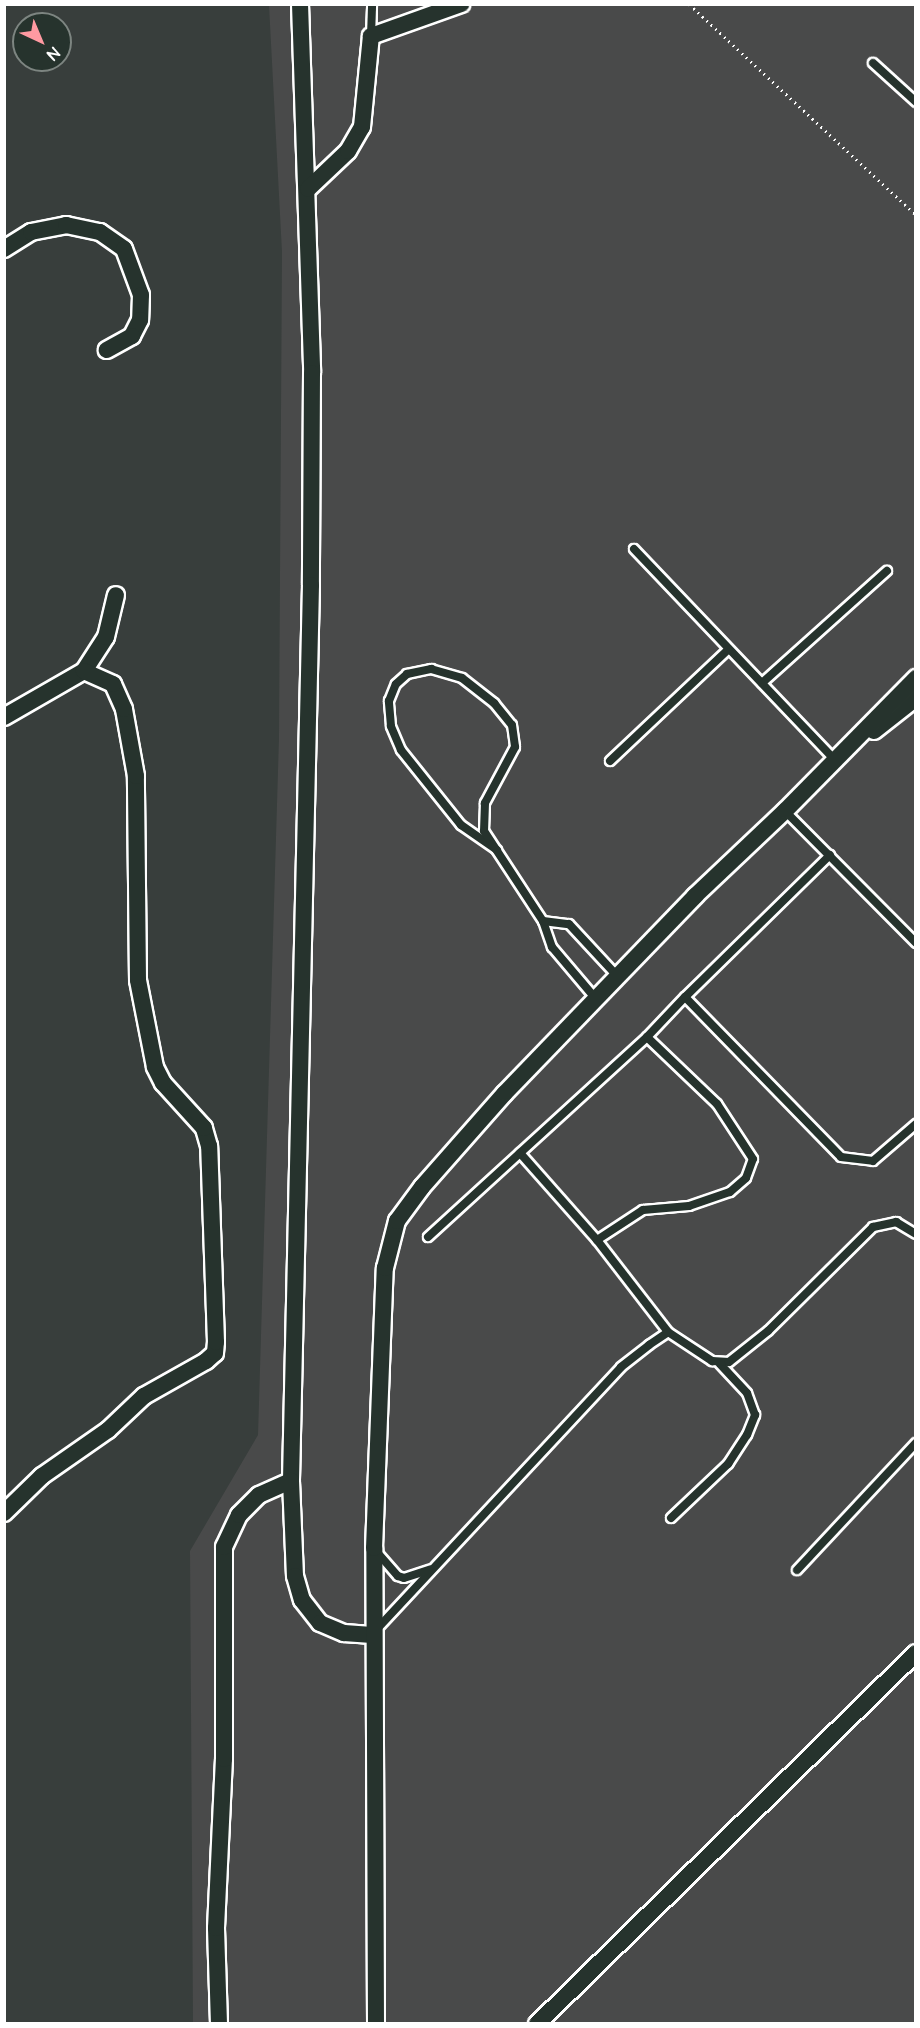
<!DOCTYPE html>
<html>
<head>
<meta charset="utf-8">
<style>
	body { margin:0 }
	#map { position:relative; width:920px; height:2028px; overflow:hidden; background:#383e3c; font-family:"Architects Daughter",sans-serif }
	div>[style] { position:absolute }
	.built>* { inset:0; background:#494a4a }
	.path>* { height:3px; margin-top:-1.5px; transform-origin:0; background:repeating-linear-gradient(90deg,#fff 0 1.5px,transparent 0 6px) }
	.roads { filter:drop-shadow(2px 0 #fff) drop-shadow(-2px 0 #fff) drop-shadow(0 2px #fff) drop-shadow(0 -2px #fff) }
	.lane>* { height:8px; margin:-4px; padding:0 4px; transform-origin:4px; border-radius:4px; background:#26332d }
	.street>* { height:16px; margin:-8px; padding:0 8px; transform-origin:8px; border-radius:8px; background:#26332d }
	span { translate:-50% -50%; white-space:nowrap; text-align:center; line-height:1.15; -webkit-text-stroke:4.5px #26332d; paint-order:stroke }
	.frame { position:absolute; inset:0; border:6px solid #fff; pointer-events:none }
	.north { position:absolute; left:12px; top:12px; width:60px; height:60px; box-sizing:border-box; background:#26332d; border:2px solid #7d8581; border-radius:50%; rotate:136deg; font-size:16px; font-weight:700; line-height:24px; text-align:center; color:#fff }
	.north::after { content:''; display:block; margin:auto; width:21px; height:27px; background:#ff9aa2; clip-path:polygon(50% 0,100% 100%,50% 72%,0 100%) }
</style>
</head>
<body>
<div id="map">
	<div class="built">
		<div style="clip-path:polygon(269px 5px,915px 5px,915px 2023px,193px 2023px,190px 1551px,258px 1435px,279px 738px,282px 252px)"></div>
	</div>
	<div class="path">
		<div style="left:689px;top:4px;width:310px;rotate:42.9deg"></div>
	</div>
	<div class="roads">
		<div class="lane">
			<div style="left:371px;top:36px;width:32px;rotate:-88deg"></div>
			<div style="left:873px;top:63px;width:58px;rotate:42.2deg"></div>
			<div style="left:634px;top:549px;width:290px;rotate:46.4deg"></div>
			<div style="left:762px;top:683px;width:168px;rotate:-41.9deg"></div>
			<div style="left:610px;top:761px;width:163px;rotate:-43.3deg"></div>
			<div style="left:785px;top:811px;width:186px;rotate:45.2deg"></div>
			<div style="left:497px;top:850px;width:44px;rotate:-145.2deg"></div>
			<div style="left:461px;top:825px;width:96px;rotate:-128.7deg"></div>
			<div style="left:401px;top:750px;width:26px;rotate:-113deg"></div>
			<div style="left:391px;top:726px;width:25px;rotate:-95deg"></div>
			<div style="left:389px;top:701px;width:18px;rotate:-68deg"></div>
			<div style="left:396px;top:684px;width:15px;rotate:-42deg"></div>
			<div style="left:407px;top:674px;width:25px;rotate:-12deg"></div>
			<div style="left:431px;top:669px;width:32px;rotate:16deg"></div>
			<div style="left:462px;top:678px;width:41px;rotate:38deg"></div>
			<div style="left:494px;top:703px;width:28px;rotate:51deg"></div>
			<div style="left:512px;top:725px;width:22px;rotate:82deg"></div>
			<div style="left:515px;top:747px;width:64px;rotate:118.2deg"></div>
			<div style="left:485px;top:803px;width:28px;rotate:92deg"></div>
			<div style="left:484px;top:831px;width:108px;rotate:56.8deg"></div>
			<div style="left:543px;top:921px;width:28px;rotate:71deg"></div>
			<div style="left:552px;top:947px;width:68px;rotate:49.8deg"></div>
			<div style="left:830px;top:855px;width:203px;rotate:135.6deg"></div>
			<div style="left:685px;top:997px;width:223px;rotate:45.7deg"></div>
			<div style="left:841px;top:1157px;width:32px;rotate:7deg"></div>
			<div style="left:873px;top:1161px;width:57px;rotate:-40.7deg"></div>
			<div style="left:543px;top:921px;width:26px;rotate:7deg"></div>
			<div style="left:569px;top:924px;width:72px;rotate:47.2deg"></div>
			<div style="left:520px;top:1153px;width:116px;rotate:48.5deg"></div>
			<div style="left:597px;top:1240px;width:116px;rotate:52.3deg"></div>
			<div style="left:428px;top:1237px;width:297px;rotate:-42.4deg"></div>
			<div style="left:647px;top:1037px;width:55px;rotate:-46.5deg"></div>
			<div style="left:597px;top:1240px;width:55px;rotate:-33.1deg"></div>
			<div style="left:643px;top:1210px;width:46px;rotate:-5deg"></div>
			<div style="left:689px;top:1206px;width:43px;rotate:-18.9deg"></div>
			<div style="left:730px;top:1192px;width:21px;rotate:-41deg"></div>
			<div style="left:746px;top:1178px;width:20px;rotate:-70deg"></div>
			<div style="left:753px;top:1159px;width:66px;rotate:-123.2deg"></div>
			<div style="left:717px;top:1104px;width:97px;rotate:-136.3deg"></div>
			<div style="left:671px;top:1518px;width:79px;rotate:-43.5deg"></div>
			<div style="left:728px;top:1464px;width:35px;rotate:-57deg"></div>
			<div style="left:747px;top:1435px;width:22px;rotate:-68deg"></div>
			<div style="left:755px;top:1415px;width:23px;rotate:-110deg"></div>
			<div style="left:747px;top:1393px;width:40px;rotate:-133deg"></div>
			<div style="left:376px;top:1551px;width:33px;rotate:49deg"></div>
			<div style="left:398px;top:1576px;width:6px;rotate:18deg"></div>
			<div style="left:404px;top:1578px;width:28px;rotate:-18deg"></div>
			<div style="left:797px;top:1570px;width:174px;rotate:-46.9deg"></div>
			<div style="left:376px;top:1630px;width:359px;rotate:-47deg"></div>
			<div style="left:621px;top:1367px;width:36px;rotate:-38deg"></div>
			<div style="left:649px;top:1345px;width:23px;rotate:-34deg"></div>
			<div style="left:668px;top:1332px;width:53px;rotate:33.4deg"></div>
			<div style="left:712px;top:1361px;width:17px;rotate:3deg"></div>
			<div style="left:729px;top:1362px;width:50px;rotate:-38.5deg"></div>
			<div style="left:768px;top:1331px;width:148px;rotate:-44.7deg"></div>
			<div style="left:873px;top:1227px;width:24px;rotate:-12deg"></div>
			<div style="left:896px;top:1222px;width:23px;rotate:31deg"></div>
		</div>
		<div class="street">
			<div style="left:300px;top:4px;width:369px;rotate:88.1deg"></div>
			<div style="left:312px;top:373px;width:212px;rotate:90.3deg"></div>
			<div style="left:311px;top:585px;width:896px;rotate:91.28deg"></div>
			<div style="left:291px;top:1481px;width:95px;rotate:87.6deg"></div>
			<div style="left:295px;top:1576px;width:25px;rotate:74deg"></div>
			<div style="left:302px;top:1600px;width:29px;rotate:52deg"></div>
			<div style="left:320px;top:1623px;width:26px;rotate:23deg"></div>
			<div style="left:344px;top:1633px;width:28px;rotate:4deg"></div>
			<div style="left:308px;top:189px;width:55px;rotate:-43.5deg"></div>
			<div style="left:348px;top:151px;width:28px;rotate:-60deg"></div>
			<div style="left:362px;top:127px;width:91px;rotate:-84.4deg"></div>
			<div style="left:371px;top:36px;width:96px;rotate:-19.6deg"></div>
			<div style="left:4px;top:249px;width:32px;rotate:-32deg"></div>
			<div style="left:31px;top:232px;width:36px;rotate:-11deg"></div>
			<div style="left:66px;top:225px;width:35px;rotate:12deg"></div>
			<div style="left:100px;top:232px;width:29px;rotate:35deg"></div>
			<div style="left:124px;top:249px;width:49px;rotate:69.7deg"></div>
			<div style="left:141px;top:295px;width:25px;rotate:92deg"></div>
			<div style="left:140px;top:320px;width:18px;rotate:117deg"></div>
			<div style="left:132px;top:336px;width:29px;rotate:151deg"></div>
			<div style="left:4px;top:717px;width:92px;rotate:-29.9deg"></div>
			<div style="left:84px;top:671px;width:40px;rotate:-57.1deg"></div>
			<div style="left:106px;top:637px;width:43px;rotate:-76.6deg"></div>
			<div style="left:874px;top:731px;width:53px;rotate:-38.2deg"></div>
			<div style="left:4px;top:1513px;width:53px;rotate:-44.2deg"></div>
			<div style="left:42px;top:1476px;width:80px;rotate:-34.9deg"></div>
			<div style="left:108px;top:1430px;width:50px;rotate:-43.4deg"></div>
			<div style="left:144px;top:1396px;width:71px;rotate:-29.4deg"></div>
			<div style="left:206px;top:1361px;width:12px;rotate:-42deg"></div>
			<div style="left:215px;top:1353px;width:11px;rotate:-85deg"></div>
			<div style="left:216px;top:1342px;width:196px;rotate:-92deg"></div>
			<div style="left:209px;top:1146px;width:19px;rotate:-106deg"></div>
			<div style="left:204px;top:1128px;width:61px;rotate:-132.3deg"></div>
			<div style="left:163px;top:1083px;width:18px;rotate:-117deg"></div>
			<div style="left:155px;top:1067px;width:89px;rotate:-101.1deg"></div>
			<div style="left:138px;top:980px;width:204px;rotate:-90.6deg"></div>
			<div style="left:136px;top:776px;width:68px;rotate:-100.2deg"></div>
			<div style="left:124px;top:709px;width:27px;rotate:-114deg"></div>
			<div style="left:113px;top:684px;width:32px;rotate:-156deg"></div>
			<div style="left:219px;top:2024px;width:96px;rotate:-91.8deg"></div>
			<div style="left:216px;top:1928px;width:169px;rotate:-87.3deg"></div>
			<div style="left:224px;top:1759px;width:212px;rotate:-90deg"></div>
			<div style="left:224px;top:1547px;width:35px;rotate:-65deg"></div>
			<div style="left:239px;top:1515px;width:28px;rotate:-45deg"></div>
			<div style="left:259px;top:1495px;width:35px;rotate:-24deg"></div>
			<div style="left:376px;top:2024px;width:476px;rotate:-90.2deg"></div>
			<div style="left:374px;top:1548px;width:280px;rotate:-87.8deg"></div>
			<div style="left:385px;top:1268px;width:49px;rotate:-75.7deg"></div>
			<div style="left:397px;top:1221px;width:42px;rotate:-53.7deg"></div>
			<div style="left:422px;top:1187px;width:125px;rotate:-48.6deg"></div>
			<div style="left:505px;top:1093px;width:274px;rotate:-46deg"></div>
			<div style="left:695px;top:896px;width:124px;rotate:-43.4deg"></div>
			<div style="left:785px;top:811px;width:187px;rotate:-45.4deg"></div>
			<div style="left:537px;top:2024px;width:530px;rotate:-44.39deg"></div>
		</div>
	</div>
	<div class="frame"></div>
	<div class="north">N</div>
</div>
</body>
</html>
